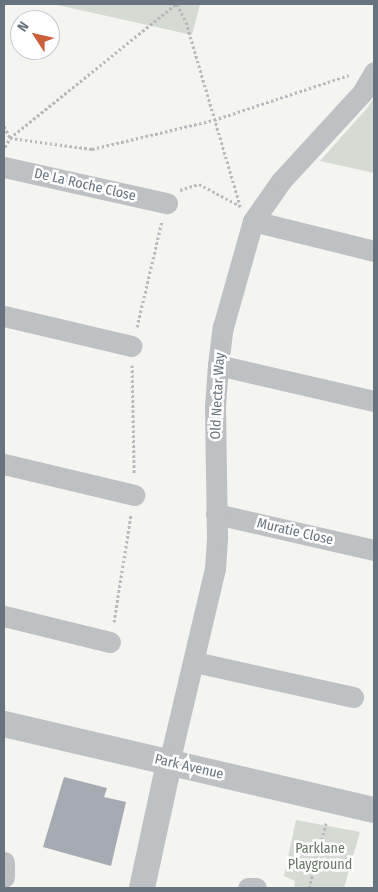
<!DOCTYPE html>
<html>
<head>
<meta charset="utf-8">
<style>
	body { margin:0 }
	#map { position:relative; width:378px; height:892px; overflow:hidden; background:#f4f4f1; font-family:"Fira Sans Condensed",sans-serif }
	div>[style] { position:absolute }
	.green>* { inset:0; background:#d5dad2 }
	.building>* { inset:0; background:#a5abb0 }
	.path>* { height:3px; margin-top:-1.5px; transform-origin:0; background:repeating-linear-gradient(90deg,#b7babc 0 2.5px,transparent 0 5px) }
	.minor>* { height:21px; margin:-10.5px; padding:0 10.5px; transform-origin:10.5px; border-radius:10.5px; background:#bec1c4 }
	.tertiary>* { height:26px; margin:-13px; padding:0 13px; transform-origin:13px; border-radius:13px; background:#bec1c4 }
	span { translate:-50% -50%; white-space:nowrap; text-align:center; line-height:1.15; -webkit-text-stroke:5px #fff; paint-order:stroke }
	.street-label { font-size:14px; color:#67737e }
	.park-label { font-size:14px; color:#687665 }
	.frame { position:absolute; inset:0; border:5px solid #67737e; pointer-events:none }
	.north { position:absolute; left:10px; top:10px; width:50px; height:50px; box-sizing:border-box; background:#fff; border:1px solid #c2c7cb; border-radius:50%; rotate:305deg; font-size:14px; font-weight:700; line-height:20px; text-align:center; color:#67737e }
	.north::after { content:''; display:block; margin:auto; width:18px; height:22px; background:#cb5f3a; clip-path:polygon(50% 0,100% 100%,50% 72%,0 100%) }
</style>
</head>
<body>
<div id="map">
	<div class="green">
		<div style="clip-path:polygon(53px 4px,200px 4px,192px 35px)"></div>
		<div style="clip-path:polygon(374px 98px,374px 173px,320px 161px,368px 107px)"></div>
		<div style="clip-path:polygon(296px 820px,360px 832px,344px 888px,294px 888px,295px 881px,284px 876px)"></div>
	</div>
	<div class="building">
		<div style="clip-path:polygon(64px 777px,107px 788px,104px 797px,126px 802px,111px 866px,43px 847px)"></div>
	</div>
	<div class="path">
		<div style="left:177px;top:4px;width:20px;rotate:63deg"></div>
		<div style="left:186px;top:22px;width:192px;rotate:73.6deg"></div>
		<div style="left:4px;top:126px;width:13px;rotate:63deg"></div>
		<div style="left:10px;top:138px;width:83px;rotate:7.6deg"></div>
		<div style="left:92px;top:149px;width:125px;rotate:-13.4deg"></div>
		<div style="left:214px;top:120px;width:142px;rotate:-18.4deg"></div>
		<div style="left:5px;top:147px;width:10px;rotate:-61deg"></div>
		<div style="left:10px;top:138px;width:213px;rotate:-38.9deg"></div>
		<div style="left:180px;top:190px;width:20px;rotate:-18deg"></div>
		<div style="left:199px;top:184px;width:47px;rotate:28.2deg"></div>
		<div style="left:137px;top:327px;width:109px;rotate:-76.7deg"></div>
		<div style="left:132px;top:365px;width:109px;rotate:88.9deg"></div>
		<div style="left:114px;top:622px;width:108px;rotate:-81deg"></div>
		<div style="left:309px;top:888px;width:67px;rotate:-75.3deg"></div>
	</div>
	<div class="minor">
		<div style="left:4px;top:167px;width:167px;rotate:12.5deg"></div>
		<div style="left:253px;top:221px;width:125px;rotate:13.9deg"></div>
		<div style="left:4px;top:316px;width:131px;rotate:13.2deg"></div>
		<div style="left:218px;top:365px;width:160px;rotate:13deg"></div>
		<div style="left:4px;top:464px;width:134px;rotate:13.4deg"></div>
		<div style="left:216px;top:514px;width:162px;rotate:12.8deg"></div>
		<div style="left:4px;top:616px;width:109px;rotate:13.8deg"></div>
		<div style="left:195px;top:662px;width:162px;rotate:12.5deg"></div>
		<div style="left:169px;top:763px;width:200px;rotate:-76.7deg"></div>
		<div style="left:215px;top:568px;width:32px;rotate:-86deg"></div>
		<div style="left:217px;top:536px;width:130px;rotate:-90.9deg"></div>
		<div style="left:215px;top:406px;width:41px;rotate:-85.8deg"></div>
		<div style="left:218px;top:365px;width:38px;rotate:-83deg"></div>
		<div style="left:223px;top:327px;width:110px;rotate:-74.2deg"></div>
		<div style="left:253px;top:221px;width:49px;rotate:-55deg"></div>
		<div style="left:281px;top:181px;width:120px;rotate:-47.4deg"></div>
		<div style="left:362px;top:93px;width:24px;rotate:-60deg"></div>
		<div style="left:4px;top:862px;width:15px;rotate:90deg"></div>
		<div style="left:248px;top:888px;width:8px"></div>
	</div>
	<div class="tertiary">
		<div style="left:4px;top:724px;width:380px;rotate:13.1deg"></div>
		<div style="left:142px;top:888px;width:128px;rotate:-77.8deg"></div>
	</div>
	<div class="street-label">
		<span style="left:85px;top:185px;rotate:13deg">De La Roche Close</span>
		<span style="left:218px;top:396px;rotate:-87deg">Old Nectar Way</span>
		<span style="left:295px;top:532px;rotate:13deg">Muratie Close</span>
		<span style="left:189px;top:767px;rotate:13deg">Park Avenue</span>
	</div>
	<div class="park-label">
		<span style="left:320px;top:857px">Parklane<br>Playground</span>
	</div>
	<div class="frame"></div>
	<div class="north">N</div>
</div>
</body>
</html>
